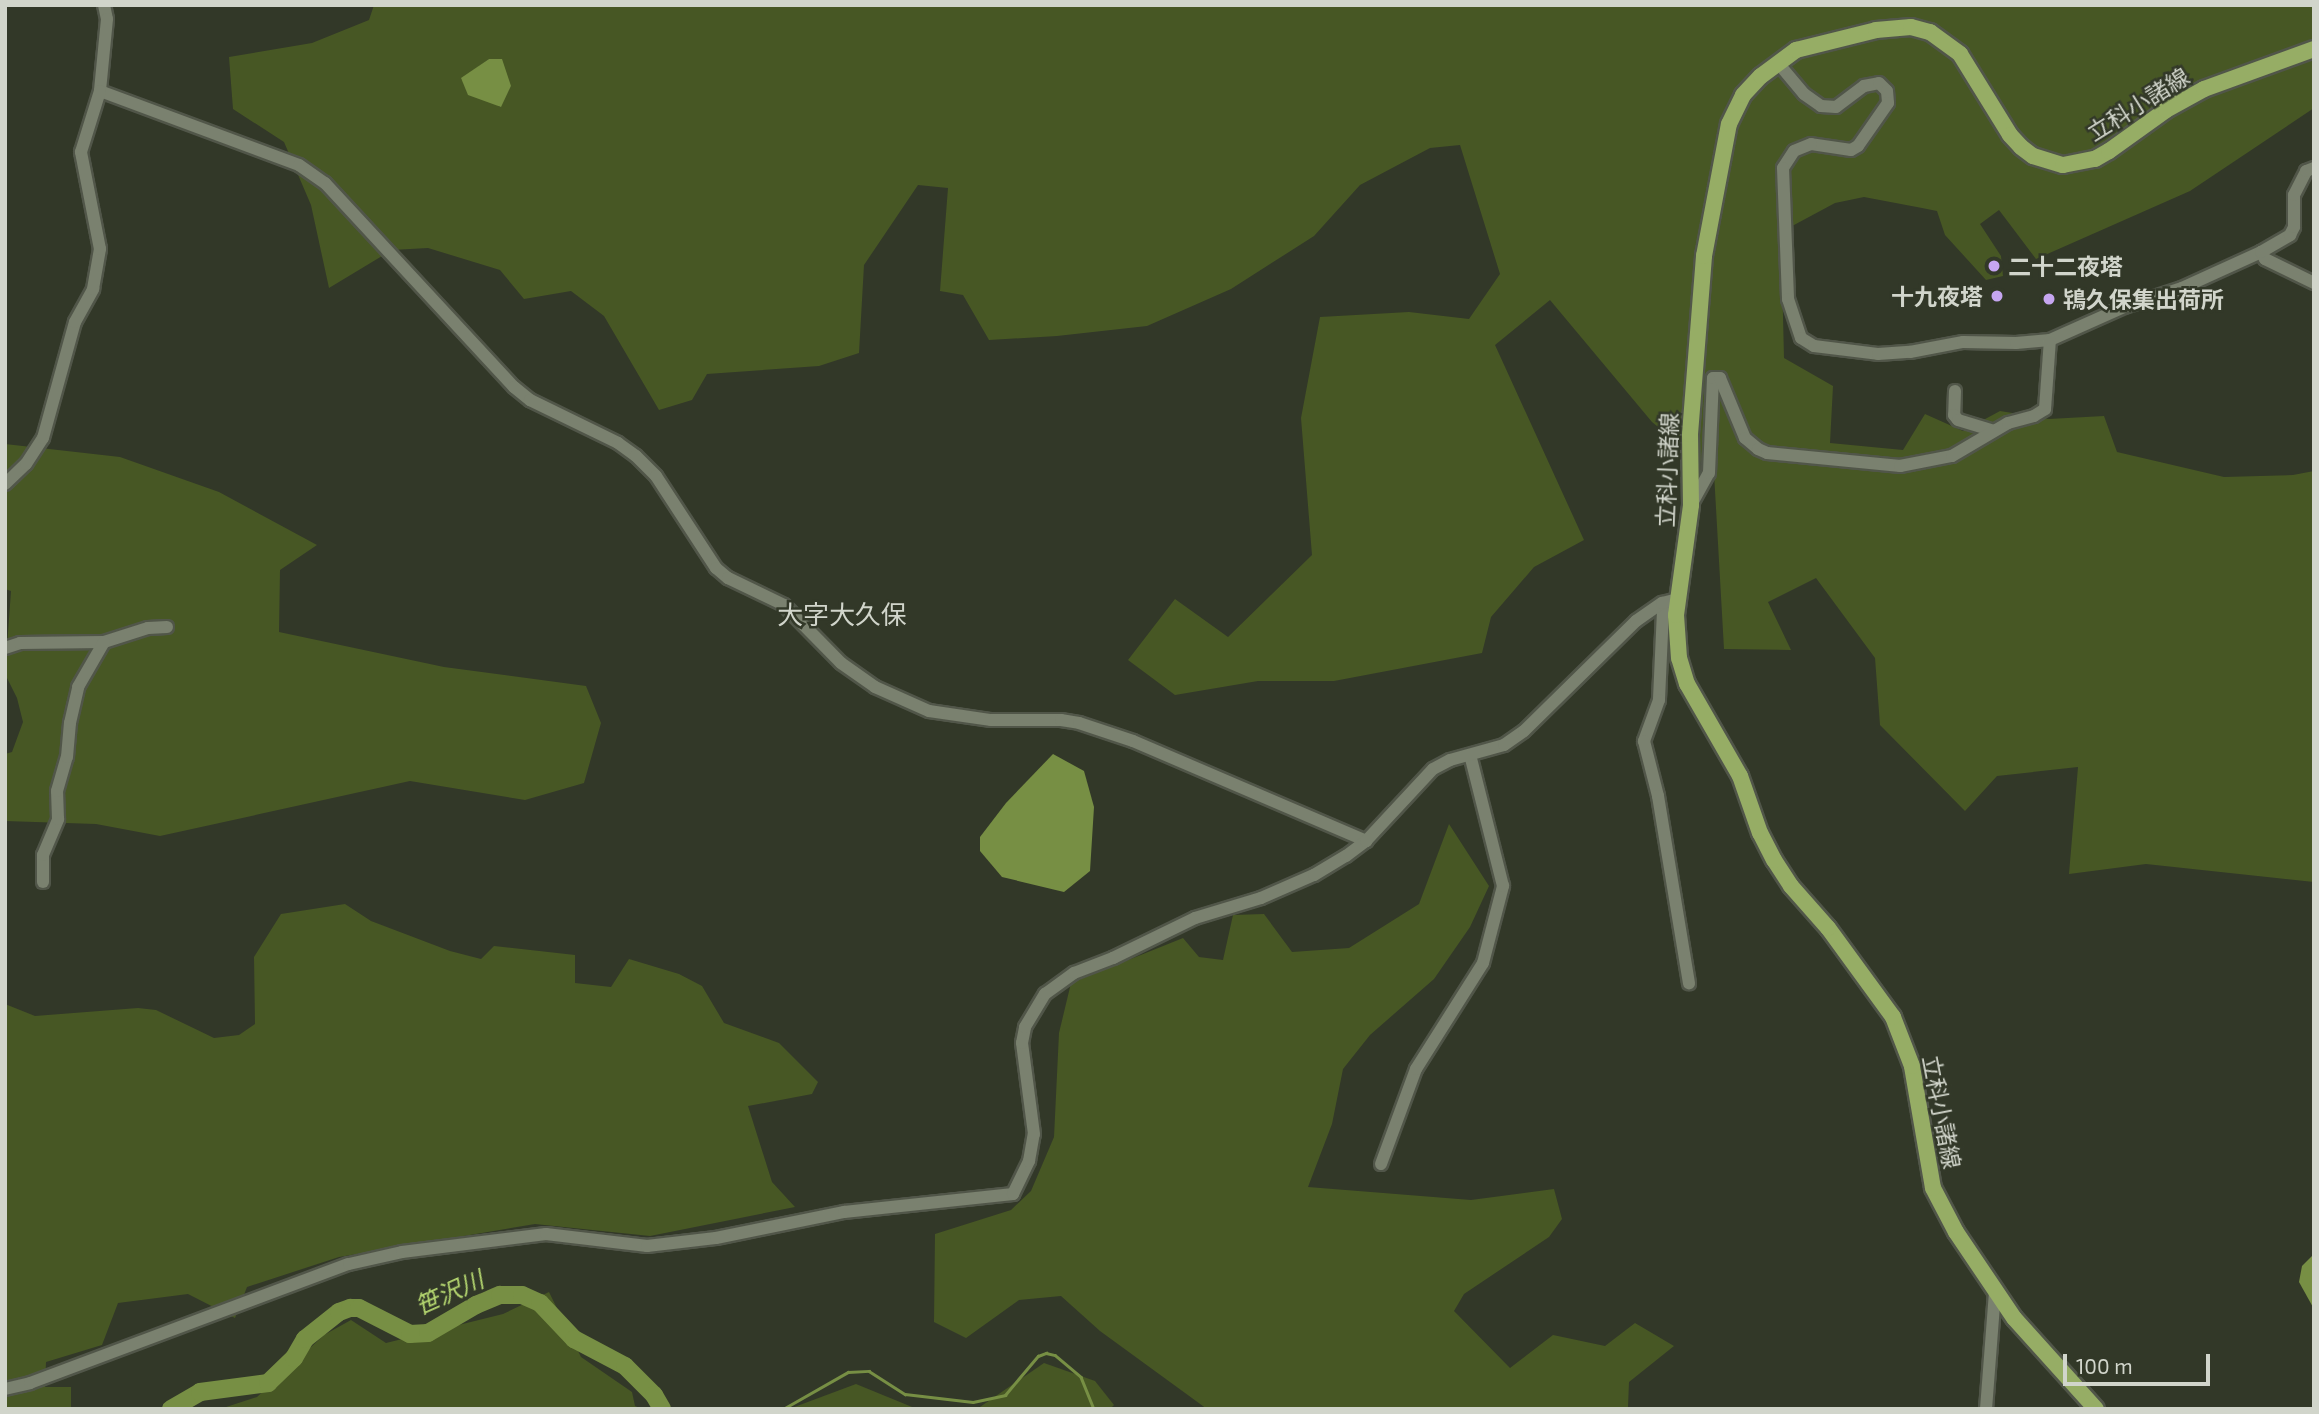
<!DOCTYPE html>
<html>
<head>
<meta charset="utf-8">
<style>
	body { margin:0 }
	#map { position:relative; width:2319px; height:1414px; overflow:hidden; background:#323828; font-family:"Exo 2","Noto Sans JP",sans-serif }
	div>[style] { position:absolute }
	.green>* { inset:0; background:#475724 }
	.water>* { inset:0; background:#778f44 }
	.stream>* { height:2.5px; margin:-1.25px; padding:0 1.25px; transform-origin:1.25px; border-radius:1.25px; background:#778f44 }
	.river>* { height:18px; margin:-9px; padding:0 9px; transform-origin:9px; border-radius:9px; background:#778f44 }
	.roads { filter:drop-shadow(2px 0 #515649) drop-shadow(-2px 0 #515649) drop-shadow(0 2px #515649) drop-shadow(0 -2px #515649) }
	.minor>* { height:12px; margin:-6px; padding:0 6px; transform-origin:6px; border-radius:6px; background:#7a816f }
	.major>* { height:16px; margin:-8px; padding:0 8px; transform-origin:8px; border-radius:8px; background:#96ad65 }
	.dots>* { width:19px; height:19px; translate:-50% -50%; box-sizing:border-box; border:4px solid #323828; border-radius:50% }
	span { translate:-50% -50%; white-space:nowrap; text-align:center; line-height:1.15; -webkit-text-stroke:5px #323828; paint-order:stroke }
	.street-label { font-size:23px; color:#d1d5cb }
	.poi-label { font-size:23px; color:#d1d5cb; font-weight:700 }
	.left { translate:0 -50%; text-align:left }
	.right { translate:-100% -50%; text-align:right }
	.water-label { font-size:24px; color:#b5d770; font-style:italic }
	.quarter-label { font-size:26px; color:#d1d5cb }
	.frame { position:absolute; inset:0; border:7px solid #d1d5cb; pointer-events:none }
	.scale { position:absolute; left:2063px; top:1354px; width:147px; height:32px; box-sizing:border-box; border:4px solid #d1d5cb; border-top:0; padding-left:9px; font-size:21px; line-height:24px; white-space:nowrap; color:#d1d5cb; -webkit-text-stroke:5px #323828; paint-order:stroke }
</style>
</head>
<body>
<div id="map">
	<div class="green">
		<div style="clip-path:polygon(evenodd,374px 5px,2314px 5px,2314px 108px,2190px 191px,2036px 259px,1999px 210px,1980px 224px,2001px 256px,2003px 276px,1986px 280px,1945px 235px,1937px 211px,1922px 208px,1864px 197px,1835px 203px,1781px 232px,1784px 358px,1833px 386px,1830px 443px,1903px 450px,1925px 414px,1963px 431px,2000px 411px,2049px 419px,2104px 416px,2117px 452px,2224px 477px,2293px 475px,2314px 471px,2314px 882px,2146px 864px,2069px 874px,2078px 767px,1997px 776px,1965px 811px,1880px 725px,1875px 658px,1816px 578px,1768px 602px,1791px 650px,1724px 649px,1714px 473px,1652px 422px,1550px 300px,1495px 345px,1584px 540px,1534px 567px,1491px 617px,1482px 653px,1334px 681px,1258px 681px,1175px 695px,1128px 660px,1175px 599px,1228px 637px,1312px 555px,1301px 418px,1320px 317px,1409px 312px,1469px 319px,1500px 274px,1460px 145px,1430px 148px,1360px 185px,1314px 236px,1231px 289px,1147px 326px,1057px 336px,989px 340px,963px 295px,940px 291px,948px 188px,918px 185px,864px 265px,859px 353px,819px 366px,707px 374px,692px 400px,659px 410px,604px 316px,571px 291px,524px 299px,500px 270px,428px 248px,392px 250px,329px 288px,311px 205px,284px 142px,233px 109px,229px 57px,312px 43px,369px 20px,374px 5px,489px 59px,511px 86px,500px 107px,461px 79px,489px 59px)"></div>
		<div style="clip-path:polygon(5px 444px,120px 457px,219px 492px,317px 545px,280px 570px,279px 632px,444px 667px,586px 686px,601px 723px,584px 783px,525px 800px,410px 781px,160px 836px,96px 824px,5px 821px,5px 754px,12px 752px,23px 722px,17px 698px,5px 674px,11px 591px,5px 589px)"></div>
		<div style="clip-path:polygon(1449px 824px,1489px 886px,1470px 927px,1434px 979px,1370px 1035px,1343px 1069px,1332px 1124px,1308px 1187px,1471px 1200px,1554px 1189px,1562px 1219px,1549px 1237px,1464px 1294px,1454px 1311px,1510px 1368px,1553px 1335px,1605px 1346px,1635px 1323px,1674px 1346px,1629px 1382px,1628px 1407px,1635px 1409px,1207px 1409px,1100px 1331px,1061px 1296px,1019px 1300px,966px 1338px,934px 1322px,935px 1234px,1011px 1210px,1031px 1191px,1054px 1137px,1059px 1033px,1071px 983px,1183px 938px,1199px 957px,1223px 960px,1233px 915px,1264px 914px,1292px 952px,1349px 948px,1419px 904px)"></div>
		<div style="clip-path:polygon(345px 904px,371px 921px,450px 951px,481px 959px,494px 946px,575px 955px,575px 983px,611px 987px,629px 959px,679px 974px,702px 986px,724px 1023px,779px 1043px,818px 1082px,812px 1094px,748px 1106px,772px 1182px,795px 1207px,650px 1236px,535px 1224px,339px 1257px,247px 1287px,235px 1318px,188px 1294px,118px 1303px,102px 1345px,46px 1362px,45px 1387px,71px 1387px,71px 1409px,5px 1409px,5px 1004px,35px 1016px,138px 1008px,156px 1010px,214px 1038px,239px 1035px,255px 1024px,254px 957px,281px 914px)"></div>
		<div style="clip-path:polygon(549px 1292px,581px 1357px,632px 1392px,635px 1406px,642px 1409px,220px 1409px,257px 1397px,324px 1335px,351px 1320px,386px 1343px,503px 1314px)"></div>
		<div style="clip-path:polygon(1044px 1363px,1095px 1381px,1114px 1405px,1110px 1409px,977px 1409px)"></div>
		<div style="clip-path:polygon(856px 1384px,917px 1409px,789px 1409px)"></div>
	</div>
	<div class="water">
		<div style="clip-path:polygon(489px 59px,502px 59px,511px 86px,501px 107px,468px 95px,461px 78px)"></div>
		<div style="clip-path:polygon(1053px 754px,1084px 771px,1094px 807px,1090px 871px,1064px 892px,1002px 877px,980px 851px,980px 837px,1006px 803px)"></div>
		<div style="clip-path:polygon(2314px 1254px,2314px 1309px,2299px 1282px,2302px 1266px)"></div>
	</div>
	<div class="stream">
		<div style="left:783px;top:1409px;width:75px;rotate:-29.6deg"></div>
		<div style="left:848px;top:1372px;width:21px;rotate:-3deg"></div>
		<div style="left:869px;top:1371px;width:43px;rotate:32.6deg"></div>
		<div style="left:905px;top:1394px;width:68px;rotate:6.7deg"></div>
		<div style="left:973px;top:1402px;width:33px;rotate:-12deg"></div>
		<div style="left:1005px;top:1395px;width:51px;rotate:-49.8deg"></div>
		<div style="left:1038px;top:1356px;width:9px;rotate:-21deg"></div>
		<div style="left:1046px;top:1353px;width:9px;rotate:13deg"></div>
		<div style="left:1055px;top:1355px;width:34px;rotate:40deg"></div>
		<div style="left:1081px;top:1377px;width:35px;rotate:68deg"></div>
	</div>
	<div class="river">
		<div style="left:171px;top:1409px;width:34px;rotate:-30deg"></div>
		<div style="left:200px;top:1392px;width:69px;rotate:-7.5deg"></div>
		<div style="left:268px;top:1383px;width:36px;rotate:-44deg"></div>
		<div style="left:294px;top:1358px;width:22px;rotate:-60deg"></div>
		<div style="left:305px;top:1339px;width:43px;rotate:-38.5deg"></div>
		<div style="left:339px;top:1312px;width:12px;rotate:-20deg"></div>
		<div style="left:350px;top:1308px;width:9px"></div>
		<div style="left:359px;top:1308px;width:57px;rotate:27deg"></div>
		<div style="left:410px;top:1334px;width:18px;rotate:-3deg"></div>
		<div style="left:428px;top:1333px;width:56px;rotate:-30.3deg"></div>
		<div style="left:476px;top:1305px;width:26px;rotate:-23deg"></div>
		<div style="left:500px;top:1295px;width:22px"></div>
		<div style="left:522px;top:1295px;width:20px;rotate:24deg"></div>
		<div style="left:540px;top:1303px;width:50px;rotate:46.6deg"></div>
		<div style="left:574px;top:1339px;width:58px;rotate:27.9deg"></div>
		<div style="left:625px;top:1366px;width:41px;rotate:45deg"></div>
		<div style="left:654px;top:1395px;width:16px;rotate:60deg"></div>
	</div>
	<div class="roads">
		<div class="minor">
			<div style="left:104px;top:5px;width:14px;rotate:78deg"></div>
			<div style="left:107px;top:19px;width:72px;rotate:95.6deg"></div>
			<div style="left:100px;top:91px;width:212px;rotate:20.4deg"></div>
			<div style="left:299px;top:165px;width:32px;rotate:35deg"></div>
			<div style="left:325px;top:183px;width:278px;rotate:47.2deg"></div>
			<div style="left:514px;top:387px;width:21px;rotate:39deg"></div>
			<div style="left:530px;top:400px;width:98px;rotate:26deg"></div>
			<div style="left:618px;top:443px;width:22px;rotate:36deg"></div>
			<div style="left:636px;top:456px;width:28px;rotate:45deg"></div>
			<div style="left:656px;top:476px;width:110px;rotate:56.9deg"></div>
			<div style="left:716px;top:568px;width:16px;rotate:40deg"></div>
			<div style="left:728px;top:578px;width:62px;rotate:25.7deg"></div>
			<div style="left:784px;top:605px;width:81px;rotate:45.5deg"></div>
			<div style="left:841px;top:663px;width:42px;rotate:35.2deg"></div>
			<div style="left:875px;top:687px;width:59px;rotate:24deg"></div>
			<div style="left:929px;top:711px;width:63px;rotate:8.3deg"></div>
			<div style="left:991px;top:720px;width:70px"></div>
			<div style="left:1061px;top:720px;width:18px;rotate:9deg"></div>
			<div style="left:1079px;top:723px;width:57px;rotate:18.4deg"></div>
			<div style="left:1133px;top:741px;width:254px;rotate:23.2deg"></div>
			<div style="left:1778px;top:63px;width:40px;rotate:50deg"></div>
			<div style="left:1804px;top:94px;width:21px;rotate:35deg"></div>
			<div style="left:1821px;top:106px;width:15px;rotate:4deg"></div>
			<div style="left:1836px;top:107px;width:35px;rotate:-37deg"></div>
			<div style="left:1864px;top:86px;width:15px;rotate:-11deg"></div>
			<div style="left:1879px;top:83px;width:11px;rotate:45deg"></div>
			<div style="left:1887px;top:91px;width:12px;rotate:85deg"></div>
			<div style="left:1888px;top:103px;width:52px;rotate:124.9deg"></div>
			<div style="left:1858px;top:146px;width:8px;rotate:150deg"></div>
			<div style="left:1851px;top:150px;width:40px;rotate:-171.5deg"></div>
			<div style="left:1811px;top:144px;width:18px;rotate:158deg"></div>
			<div style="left:1794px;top:151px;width:20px;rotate:123deg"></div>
			<div style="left:1783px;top:168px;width:131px;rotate:87.8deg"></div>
			<div style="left:1788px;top:299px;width:41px;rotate:71.6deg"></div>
			<div style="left:1801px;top:338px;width:15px;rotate:32deg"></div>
			<div style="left:1814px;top:346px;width:64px;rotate:7.1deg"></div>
			<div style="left:1878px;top:354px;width:32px;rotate:-4deg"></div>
			<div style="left:1910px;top:352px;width:54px;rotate:-10.7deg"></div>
			<div style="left:1963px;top:342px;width:53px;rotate:1.1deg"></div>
			<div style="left:2016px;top:343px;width:34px;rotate:-5deg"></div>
			<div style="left:2050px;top:340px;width:81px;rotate:-24deg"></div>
			<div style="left:2124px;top:307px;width:61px;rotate:-18.1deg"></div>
			<div style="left:2182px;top:288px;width:87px;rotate:-24.5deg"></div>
			<div style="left:2261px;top:252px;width:8px;rotate:60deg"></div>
			<div style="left:2265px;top:259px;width:55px;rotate:26.1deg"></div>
			<div style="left:2261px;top:252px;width:34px;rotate:-30deg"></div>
			<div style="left:2290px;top:235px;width:9px;rotate:-63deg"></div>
			<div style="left:2294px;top:227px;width:32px;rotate:-90deg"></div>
			<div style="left:2294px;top:195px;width:27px;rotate:-63deg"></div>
			<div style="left:2306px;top:171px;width:9px;rotate:-21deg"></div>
			<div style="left:1955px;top:391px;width:24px;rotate:92deg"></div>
			<div style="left:1954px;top:415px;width:6px;rotate:51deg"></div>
			<div style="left:1958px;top:420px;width:37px;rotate:17deg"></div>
			<div style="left:5px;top:484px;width:29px;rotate:-44deg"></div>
			<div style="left:26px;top:464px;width:31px;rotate:-57deg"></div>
			<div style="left:43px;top:438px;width:120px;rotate:-74.6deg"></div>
			<div style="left:75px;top:322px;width:38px;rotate:-61deg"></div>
			<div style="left:93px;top:289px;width:41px;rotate:-80.1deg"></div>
			<div style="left:100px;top:249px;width:99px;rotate:-101.1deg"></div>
			<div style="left:81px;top:152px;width:64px;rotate:-72.7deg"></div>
			<div style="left:1691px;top:505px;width:37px;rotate:-61deg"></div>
			<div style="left:1709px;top:473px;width:95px;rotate:-87.6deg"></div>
			<div style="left:1713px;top:378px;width:7px"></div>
			<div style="left:1720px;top:378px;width:65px;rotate:67.4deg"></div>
			<div style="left:1745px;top:438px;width:17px;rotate:40deg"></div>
			<div style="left:1758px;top:449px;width:10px;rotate:24deg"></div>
			<div style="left:1767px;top:453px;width:134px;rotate:5.6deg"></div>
			<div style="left:1900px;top:466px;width:53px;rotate:-10.9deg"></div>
			<div style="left:1952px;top:456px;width:65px;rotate:-30.5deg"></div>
			<div style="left:2008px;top:423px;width:27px;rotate:-15deg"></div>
			<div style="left:2034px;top:416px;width:13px;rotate:-32deg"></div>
			<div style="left:2045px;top:409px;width:69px;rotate:-85.9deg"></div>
			<div style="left:1675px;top:601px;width:16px;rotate:140deg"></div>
			<div style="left:1663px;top:611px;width:89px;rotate:92.6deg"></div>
			<div style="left:1659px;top:700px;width:44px;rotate:110.1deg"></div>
			<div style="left:1644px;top:741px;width:57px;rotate:75.7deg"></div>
			<div style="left:1658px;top:796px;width:190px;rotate:80.6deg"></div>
			<div style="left:5px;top:648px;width:16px;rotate:-18deg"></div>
			<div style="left:20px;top:643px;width:84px;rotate:-0.7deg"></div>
			<div style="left:104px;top:642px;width:46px;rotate:-17.7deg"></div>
			<div style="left:148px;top:628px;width:19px;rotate:-3deg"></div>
			<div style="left:43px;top:882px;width:27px;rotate:-90deg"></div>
			<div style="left:43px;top:855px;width:39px;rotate:-67deg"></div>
			<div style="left:58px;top:819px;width:28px;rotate:-92deg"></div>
			<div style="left:57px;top:791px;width:35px;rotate:-74deg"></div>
			<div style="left:67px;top:757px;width:34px;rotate:-85deg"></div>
			<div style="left:70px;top:723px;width:37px;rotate:-77deg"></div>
			<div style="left:78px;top:687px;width:52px;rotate:-60deg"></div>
			<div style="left:1381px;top:1164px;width:101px;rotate:-69.8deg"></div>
			<div style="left:1416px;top:1069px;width:125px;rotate:-57.7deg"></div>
			<div style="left:1483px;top:963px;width:80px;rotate:-75.4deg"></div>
			<div style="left:1503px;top:886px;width:135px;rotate:-104.1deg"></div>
			<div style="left:5px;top:1389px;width:26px;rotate:-13deg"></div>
			<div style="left:30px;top:1383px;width:340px;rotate:-20.5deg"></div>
			<div style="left:349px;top:1264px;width:54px;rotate:-12.8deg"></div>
			<div style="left:402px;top:1252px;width:145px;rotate:-7.1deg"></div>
			<div style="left:546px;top:1234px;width:102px;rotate:6.8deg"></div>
			<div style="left:647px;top:1246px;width:69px;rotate:-6.6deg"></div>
			<div style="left:716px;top:1238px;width:131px;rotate:-11.5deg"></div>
			<div style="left:844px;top:1212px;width:170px;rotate:-6.1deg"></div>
			<div style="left:1013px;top:1194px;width:37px;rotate:-64deg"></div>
			<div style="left:1029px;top:1161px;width:27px;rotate:-80deg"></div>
			<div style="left:1034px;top:1134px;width:92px;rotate:-97.5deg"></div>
			<div style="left:1022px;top:1043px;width:16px;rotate:-79deg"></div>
			<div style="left:1025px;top:1027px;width:39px;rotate:-59deg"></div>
			<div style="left:1045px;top:994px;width:36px;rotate:-36deg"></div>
			<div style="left:1074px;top:973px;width:42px;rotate:-21deg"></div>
			<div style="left:1113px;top:958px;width:91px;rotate:-26deg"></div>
			<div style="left:1195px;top:918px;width:69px;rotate:-16.9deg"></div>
			<div style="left:1261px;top:898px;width:58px;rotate:-23.5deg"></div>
			<div style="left:1314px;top:875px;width:37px;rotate:-31deg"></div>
			<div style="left:1346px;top:856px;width:25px;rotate:-37deg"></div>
			<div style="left:1366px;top:841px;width:98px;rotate:-47.1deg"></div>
			<div style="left:1433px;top:769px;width:19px;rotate:-28deg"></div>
			<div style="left:1450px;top:760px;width:56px;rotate:-15.5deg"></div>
			<div style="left:1504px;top:745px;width:24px;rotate:-35deg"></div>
			<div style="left:1524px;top:731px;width:157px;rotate:-44.5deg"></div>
			<div style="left:1636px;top:621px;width:32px;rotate:-35deg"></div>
			<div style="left:1662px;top:603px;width:16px;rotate:-14deg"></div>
			<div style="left:1986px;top:1409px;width:118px;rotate:-85.6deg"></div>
		</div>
		<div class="major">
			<div style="left:2096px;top:1409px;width:122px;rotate:-132deg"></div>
			<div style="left:2014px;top:1318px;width:104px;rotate:-124deg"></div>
			<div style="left:1956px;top:1232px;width:50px;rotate:-117.6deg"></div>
			<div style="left:1933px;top:1188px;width:124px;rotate:-99.8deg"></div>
			<div style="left:1912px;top:1066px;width:53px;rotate:-111.2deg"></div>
			<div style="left:1893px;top:1017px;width:110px;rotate:-126.1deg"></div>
			<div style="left:1828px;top:928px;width:56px;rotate:-131.4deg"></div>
			<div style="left:1791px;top:886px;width:31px;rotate:-123deg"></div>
			<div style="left:1774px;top:860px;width:30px;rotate:-117deg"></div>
			<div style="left:1760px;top:833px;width:60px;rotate:-109.3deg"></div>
			<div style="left:1740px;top:776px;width:106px;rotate:-119.9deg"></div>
			<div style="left:1687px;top:684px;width:27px;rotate:-107deg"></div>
			<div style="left:1679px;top:658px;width:43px;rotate:-94deg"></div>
			<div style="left:1676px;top:615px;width:111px;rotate:-82.2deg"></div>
			<div style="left:1691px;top:505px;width:71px;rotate:-90.8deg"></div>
			<div style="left:1690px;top:434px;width:179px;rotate:-85.5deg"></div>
			<div style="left:1704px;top:256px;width:134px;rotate:-79.3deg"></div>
			<div style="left:1729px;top:124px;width:32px;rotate:-64deg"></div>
			<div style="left:1743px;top:95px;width:26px;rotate:-47deg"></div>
			<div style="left:1761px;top:76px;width:44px;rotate:-36.6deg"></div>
			<div style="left:1796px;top:50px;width:82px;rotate:-14deg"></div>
			<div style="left:1876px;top:30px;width:35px;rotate:-5deg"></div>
			<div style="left:1911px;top:27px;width:20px;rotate:15deg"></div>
			<div style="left:1930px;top:32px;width:37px;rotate:36deg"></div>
			<div style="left:1960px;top:54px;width:95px;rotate:58.3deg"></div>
			<div style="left:2010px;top:135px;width:16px;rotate:47deg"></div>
			<div style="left:2021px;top:147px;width:15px;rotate:37deg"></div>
			<div style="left:2033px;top:156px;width:31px;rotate:17deg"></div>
			<div style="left:2063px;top:165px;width:33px;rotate:-11deg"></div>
			<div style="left:2095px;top:159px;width:16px;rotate:-30deg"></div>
			<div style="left:2109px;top:151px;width:70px;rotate:-35.7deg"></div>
			<div style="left:2166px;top:110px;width:43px;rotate:-28.9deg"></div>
			<div style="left:2204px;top:89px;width:117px;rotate:-20deg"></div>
		</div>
	</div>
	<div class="dots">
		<div style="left:1994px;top:266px;background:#c6a6f0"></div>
		<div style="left:1997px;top:296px;background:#c6a6f0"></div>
		<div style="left:2049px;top:299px;background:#c6a6f0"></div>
	</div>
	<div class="street-label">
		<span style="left:2138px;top:104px;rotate:-32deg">立科小諸線</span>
		<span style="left:1667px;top:470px;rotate:-88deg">立科小諸線</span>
		<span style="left:1942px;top:1112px;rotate:79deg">立科小諸線</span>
	</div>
	<div class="poi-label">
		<span class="left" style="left:2008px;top:266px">二十二夜塔</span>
		<span class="right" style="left:1983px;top:296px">十九夜塔</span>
		<span class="left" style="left:2063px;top:299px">鴇久保集出荷所</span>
	</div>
	<div class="water-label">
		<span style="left:449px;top:1292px;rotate:-24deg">笹沢川</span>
	</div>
	<div class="quarter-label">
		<span style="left:842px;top:614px">大字大久保</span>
	</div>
	<div class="frame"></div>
	<div class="scale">100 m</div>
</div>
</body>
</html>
